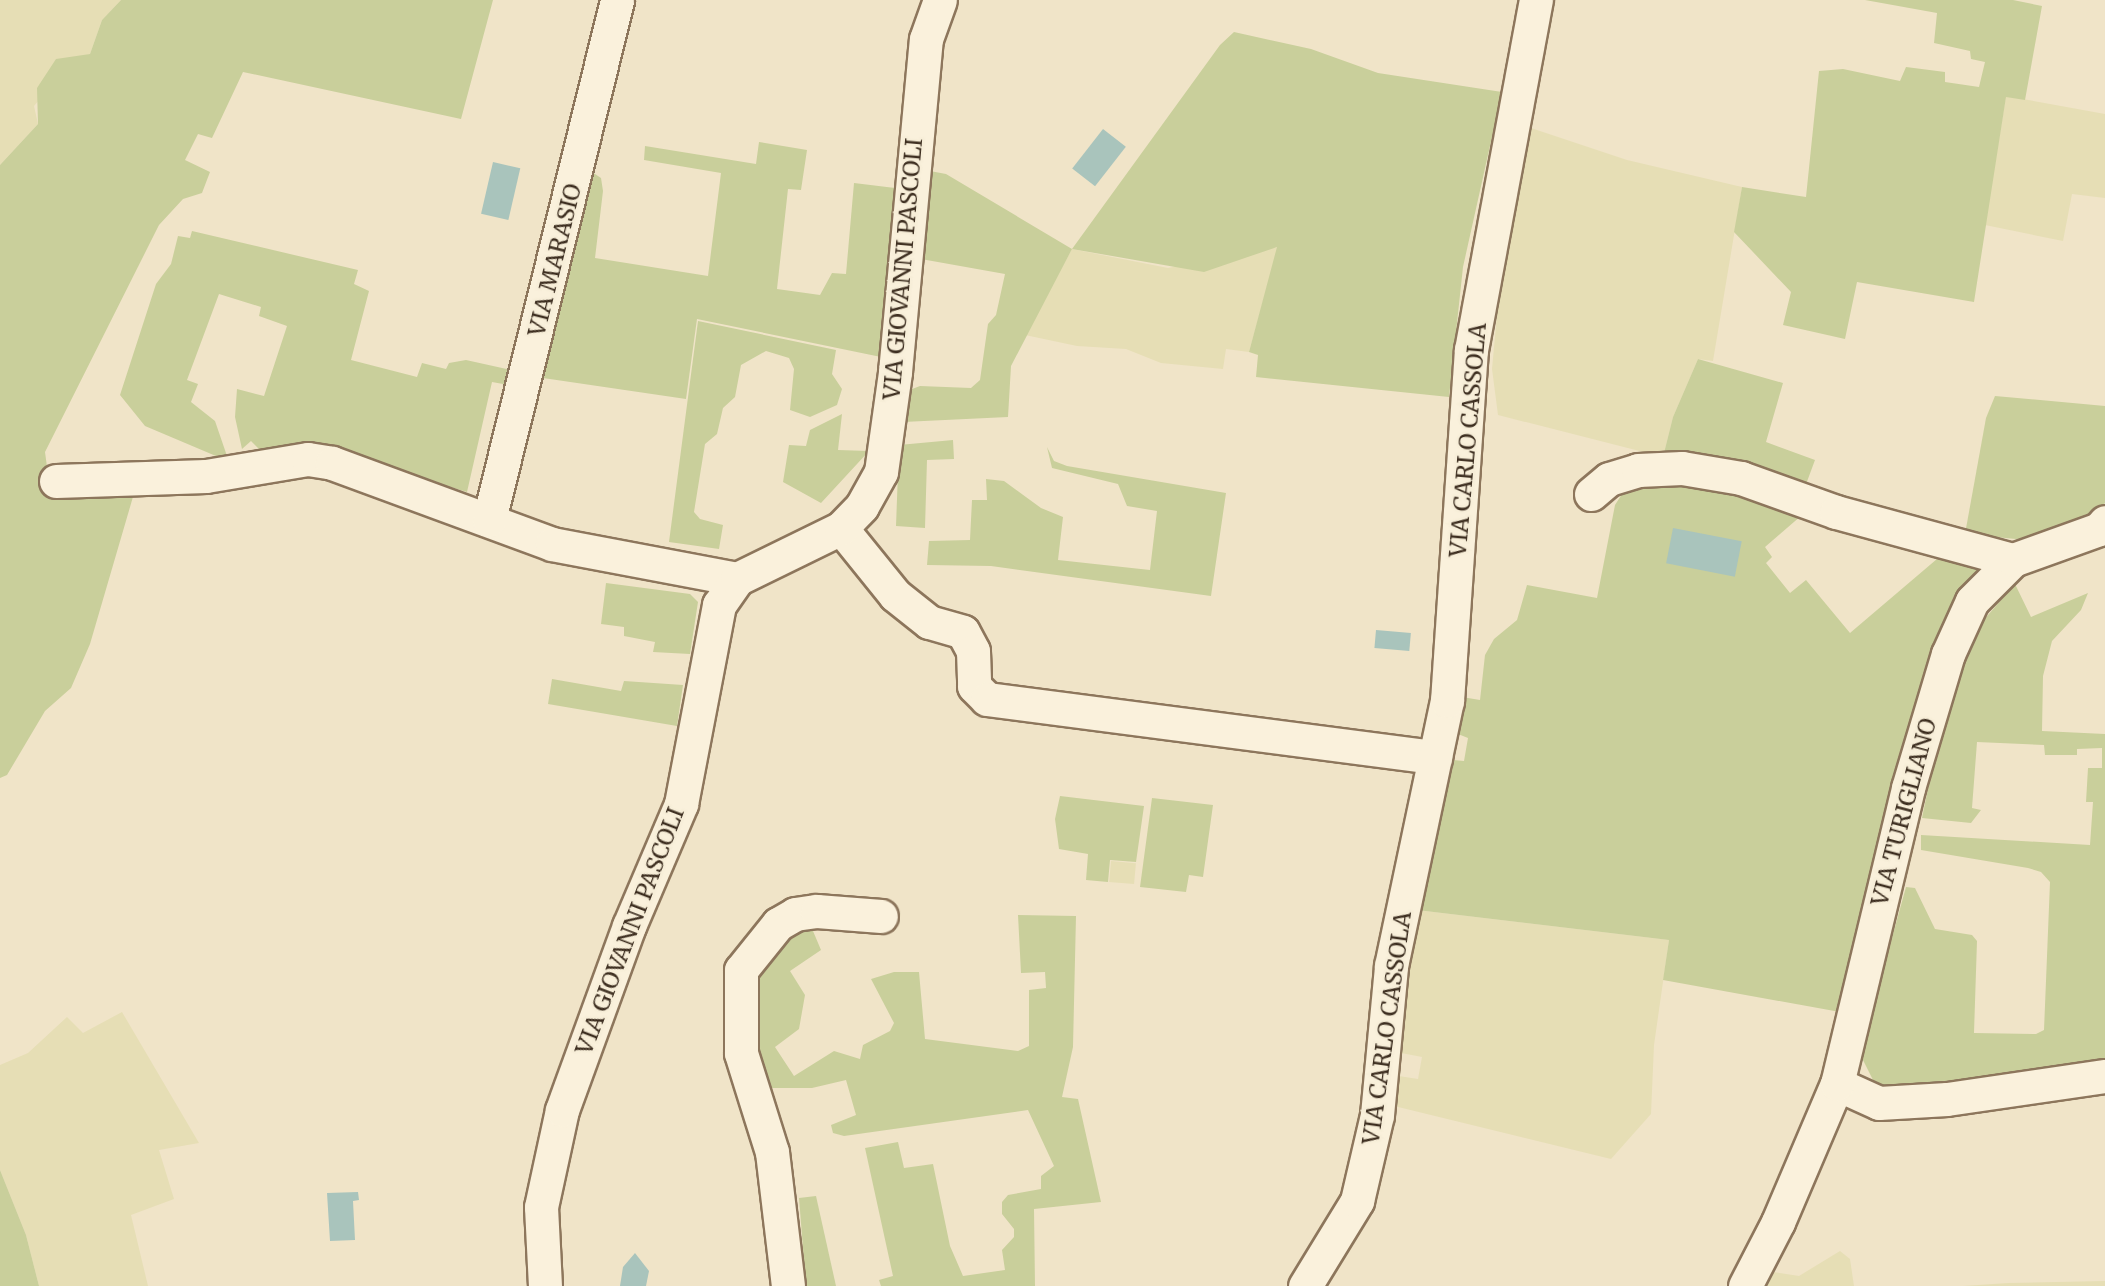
<!DOCTYPE html>
<html>
<head>
<meta charset="utf-8">
<style>
	body { margin:0 }
	#map { position:relative; width:2105px; height:1286px; overflow:hidden; background:#f0e4c8; font-family:Merriweather,serif }
	div>[style] { position:absolute }
	.farmland>* { inset:0; background:#e6deb5; transform-origin:0 0 }
	.green>* { inset:0; background:#c9cf9b }
	.water>* { inset:0; background:#a9c4bc; transform-origin:0 0 }
	.roads { filter:drop-shadow(2px 0 #8d765c) drop-shadow(-2px 0 #8d765c) drop-shadow(0 2px #8d765c) drop-shadow(0 -2px #8d765c) }
	.street>* { height:33px; margin:-16.5px; padding:0 16.5px; transform-origin:16.5px; border-radius:16.5px; background:#faf1dc }
	span { translate:-50% -50%; white-space:nowrap; text-align:center; line-height:1.15; -webkit-text-stroke:5px #f7eed8; paint-order:stroke }
	.street-label { font-size:23px; color:#3d2e20 }
</style>
</head>
<body>
<div id="map">
	<div class="farmland">
		<div style="clip-path:polygon(0 0,121px 0,102px 20px,90px 54px,74px 59px,34px 106px,38px 124px,0 165px)"></div>
		<div style="clip-path:polygon(2006px 96px,2105px 114px,2105px 198px,2072px 194px,2063px 241px,1985px 225px)"></div>
		<div style="clip-path:polygon(1528px 127px,1627px 160px,1742px 187px,1713px 361px,1698px 359px,1673px 417px,1663px 457px,1498px 415px,1492px 369px,1502px 261px)"></div>
		<div style="clip-path:polygon(1278px 247px,1249px 352px,1226px 349px,1223px 369px,1161px 363px,1126px 349px,1077px 346px,1025px 335px,1072px 249px,1168px 268px)"></div>
		<div style="left:1111px;top:861px;width:25px;height:21px;rotate:5deg"></div>
		<div style="clip-path:polygon(1417px 910px,1669px 940px,1654px 1045px,1651px 1114px,1611px 1159px,1390px 1105px,1392px 1075px,1418px 1079px,1422px 1057px,1396px 1052px,1402px 981px)"></div>
		<div style="clip-path:polygon(122px 1012px,199px 1143px,159px 1150px,174px 1199px,131px 1215px,148px 1286px,39px 1286px,26px 1235px,0 1170px,0 1065px,28px 1053px,67px 1017px,83px 1033px)"></div>
		<div style="clip-path:polygon(1840px 1251px,1850px 1259px,1854px 1286px,1763px 1286px,1773px 1272px,1799px 1276px)"></div>
		<div style="clip-path:polygon(2105px 1281px,2105px 1286px,1963px 1286px,2008px 1283px)"></div>
	</div>
	<div class="green">
		<div style="clip-path:polygon(121px 0,493px 0,461px 119px,243px 72px,212px 138px,198px 134px,185px 160px,210px 172px,202px 193px,183px 199px,159px 225px,45px 452px,51px 496px,135px 490px,90px 644px,71px 688px,45px 711px,7px 775px,0 778px,0 165px,38px 124px,37px 88px,56px 59px,90px 54px,102px 20px)"></div>
		<div style="clip-path:polygon(1865px 0,2013px 0,2042px 6px,2025px 100px,2006px 97px,1974px 302px,1857px 282px,1845px 339px,1783px 325px,1791px 292px,1734px 232px,1742px 187px,1806px 197px,1819px 71px,1843px 69px,1900px 81px,1906px 67px,1945px 72px,1945px 82px,1979px 87px,1985px 62px,1971px 59px,1970px 51px,1934px 43px,1937px 13px)"></div>
		<div style="clip-path:polygon(1234px 32px,1311px 49px,1378px 73px,1502px 92px,1463px 267px,1449px 397px,1256px 377px,1258px 355px,1249px 352px,1277px 247px,1204px 272px,1072px 249px,1011px 366px,1008px 417px,903px 422px,907px 391px,920px 386px,971px 388px,980px 380px,988px 324px,996px 315px,1005px 274px,921px 259px,930px 171px,946px 174px,1072px 249px,1220px 45px)"></div>
		<div style="clip-path:polygon(759px 142px,807px 150px,801px 190px,788px 189px,777px 289px,820px 295px,832px 273px,846px 274px,854px 183px,895px 188px,881px 357px,697px 319px,686px 399px,543px 378px,592px 172px,601px 178px,603px 191px,595px 258px,708px 276px,721px 173px,644px 160px,645px 146px,756px 164px)"></div>
		<div style="clip-path:polygon(192px 231px,358px 270px,354px 284px,369px 291px,351px 360px,417px 377px,422px 363px,446px 369px,449px 363px,466px 360px,516px 371px,514px 386px,492px 382px,467px 492px,313px 445px,261px 451px,251px 441px,242px 449px,235px 417px,237px 389px,264px 396px,287px 326px,259px 316px,261px 307px,219px 294px,187px 380px,198px 384px,191px 402px,215px 421px,227px 456px,223px 459px,145px 426px,120px 395px,156px 284px,171px 264px,178px 236px,190px 238px)"></div>
		<div style="clip-path:polygon(698px 321px,836px 350px,832px 374px,842px 389px,837px 405px,810px 417px,790px 410px,794px 369px,789px 358px,766px 351px,741px 365px,735px 397px,723px 408px,717px 434px,705px 444px,694px 512px,700px 519px,723px 525px,719px 549px,669px 542px)"></div>
		<div style="clip-path:polygon(1698px 359px,1783px 383px,1766px 442px,1815px 460px,1805px 487px,1663px 457px,1673px 417px)"></div>
		<div style="clip-path:polygon(1995px 396px,2105px 406px,2105px 503px,2101px 508px,2085px 520px,2026px 540px,1965px 534px,1986px 418px)"></div>
		<div style="clip-path:polygon(842px 414px,838px 450px,869px 451px,821px 503px,783px 482px,789px 445px,806px 446px,810px 430px)"></div>
		<div style="clip-path:polygon(953px 440px,954px 459px,927px 460px,925px 528px,896px 526px,899px 445px)"></div>
		<div style="clip-path:polygon(1047px 447px,1054px 461px,1067px 466px,1226px 493px,1211px 596px,991px 566px,927px 565px,929px 541px,970px 540px,972px 500px,987px 500px,986px 479px,1004px 481px,1041px 508px,1063px 517px,1058px 560px,1150px 570px,1157px 511px,1127px 506px,1118px 484px,1052px 468px)"></div>
		<div style="clip-path:polygon(1709px 481px,1809px 509px,1765px 547px,1772px 557px,1766px 563px,1790px 593px,1806px 580px,1850px 633px,1944px 553px,1989px 564px,1840px 1012px,1663px 980px,1669px 940px,1417px 910px,1453px 760px,1464px 761px,1468px 738px,1458px 734px,1462px 697px,1480px 700px,1485px 655px,1494px 639px,1517px 620px,1527px 585px,1597px 598px,1615px 505px,1622px 494px,1634px 486px)"></div>
		<div style="clip-path:polygon(606px 583px,690px 594px,698px 602px,690px 654px,653px 652px,655px 642px,624px 636px,624px 627px,601px 624px)"></div>
		<div style="clip-path:polygon(2015px 584px,2031px 617px,2088px 593px,2081px 610px,2052px 641px,2043px 676px,2042px 731px,2105px 734px,2105px 1062px,1891px 1088px,1874px 1082px,1860px 1054px,1906px 887px,1915px 888px,1935px 929px,1972px 935px,1977px 941px,1974px 1033px,2036px 1034px,2044px 1030px,2050px 882px,2041px 872px,2028px 868px,1921px 850px,1921px 835px,2090px 845px,2093px 802px,2086px 802px,2088px 768px,2102px 768px,2102px 748px,2077px 749px,2077px 755px,2045px 755px,2044px 745px,1977px 742px,1972px 808px,1981px 810px,1971px 823px,1922px 818px,1936px 749px,1975px 630px)"></div>
		<div style="clip-path:polygon(552px 679px,621px 691px,624px 681px,683px 685px,677px 726px,548px 704px)"></div>
		<div style="clip-path:polygon(1060px 796px,1144px 806px,1136px 862px,1110px 860px,1108px 882px,1086px 880px,1088px 854px,1059px 849px,1055px 819px)"></div>
		<div style="clip-path:polygon(1152px 798px,1213px 805px,1203px 877px,1189px 875px,1186px 892px,1140px 887px)"></div>
		<div style="clip-path:polygon(1018px 915px,1076px 916px,1073px 1047px,1062px 1097px,1078px 1099px,1101px 1202px,1034px 1209px,1035px 1286px,881px 1286px,879px 1280px,893px 1276px,865px 1148px,898px 1142px,904px 1168px,933px 1164px,950px 1246px,963px 1276px,1005px 1270px,1002px 1250px,1014px 1237px,1014px 1229px,1002px 1214px,1002px 1202px,1008px 1195px,1041px 1189px,1041px 1176px,1054px 1166px,1028px 1110px,844px 1136px,833px 1133px,831px 1125px,856px 1115px,846px 1080px,812px 1088px,771px 1088px,758px 1046px,760px 968px,803px 923px,813px 931px,821px 950px,790px 971px,805px 995px,799px 1029px,775px 1047px,794px 1076px,834px 1051px,860px 1059px,863px 1045px,890px 1031px,894px 1023px,871px 979px,894px 972px,919px 972px,925px 1039px,1018px 1051px,1029px 1046px,1029px 990px,1046px 988px,1045px 972px,1021px 973px)"></div>
		<div style="clip-path:polygon(0 1170px,26px 1235px,39px 1286px,0 1286px)"></div>
		<div style="clip-path:polygon(816px 1196px,836px 1286px,806px 1286px,799px 1198px)"></div>
	</div>
	<div class="water">
		<div style="left:1103px;top:129px;width:29px;height:50px;rotate:38deg"></div>
		<div style="left:493px;top:162px;width:28px;height:53px;rotate:13deg"></div>
		<div style="left:1673px;top:528px;width:70px;height:36px;rotate:11deg"></div>
		<div style="left:1376px;top:630px;width:35px;height:18px;rotate:5deg"></div>
		<div style="clip-path:polygon(358px 1192px,359px 1200px,353px 1201px,355px 1240px,330px 1241px,327px 1193px)"></div>
		<div style="clip-path:polygon(635px 1253px,649px 1271px,646px 1286px,620px 1286px,623px 1267px)"></div>
	</div>
	<div class="roads">
		<div class="street">
			<div style="left:56px;top:481px;width:150px;rotate:-1.9deg"></div>
			<div style="left:206px;top:476px;width:103px;rotate:-9.5deg"></div>
			<div style="left:308px;top:459px;width:24px;rotate:9deg"></div>
			<div style="left:332px;top:463px;width:234px;rotate:20.2deg"></div>
			<div style="left:552px;top:544px;width:188px;rotate:10.7deg"></div>
			<div style="left:1591px;top:494px;width:23px;rotate:-40deg"></div>
			<div style="left:1609px;top:479px;width:30px;rotate:-17deg"></div>
			<div style="left:1638px;top:470px;width:44px;rotate:-2.6deg"></div>
			<div style="left:1682px;top:468px;width:60px;rotate:9.6deg"></div>
			<div style="left:1741px;top:478px;width:101px;rotate:19.7deg"></div>
			<div style="left:1836px;top:512px;width:183px;rotate:15.2deg"></div>
			<div style="left:489px;top:520px;width:536px;rotate:-76.17deg"></div>
			<div style="left:841px;top:528px;width:86px;rotate:51.1deg"></div>
			<div style="left:895px;top:595px;width:43px;rotate:38.5deg"></div>
			<div style="left:929px;top:622px;width:35px;rotate:16deg"></div>
			<div style="left:963px;top:632px;width:21px;rotate:62deg"></div>
			<div style="left:973px;top:651px;width:35px;rotate:88deg"></div>
			<div style="left:974px;top:686px;width:18px;rotate:45deg"></div>
			<div style="left:987px;top:699px;width:452px;rotate:7.4deg"></div>
			<div style="left:1837px;top:1084px;width:46px;rotate:24.3deg"></div>
			<div style="left:1879px;top:1103px;width:68px;rotate:-3.4deg"></div>
			<div style="left:1947px;top:1099px;width:160px;rotate:-8.3deg"></div>
			<div style="left:545px;top:1286px;width:79px;rotate:-92.9deg"></div>
			<div style="left:541px;top:1207px;width:99px;rotate:-77.8deg"></div>
			<div style="left:562px;top:1110px;width:196px;rotate:-70deg"></div>
			<div style="left:629px;top:926px;width:133px;rotate:-66.9deg"></div>
			<div style="left:681px;top:804px;width:203px;rotate:-79.2deg"></div>
			<div style="left:719px;top:605px;width:32px;rotate:-55deg"></div>
			<div style="left:737px;top:579px;width:116px;rotate:-26.1deg"></div>
			<div style="left:841px;top:528px;width:30px;rotate:-46deg"></div>
			<div style="left:862px;top:506px;width:39px;rotate:-61deg"></div>
			<div style="left:881px;top:472px;width:101px;rotate:-82deg"></div>
			<div style="left:895px;top:372px;width:334px;rotate:-84.7deg"></div>
			<div style="left:926px;top:39px;width:41px;rotate:-70.3deg"></div>
			<div style="left:788px;top:1286px;width:135px;rotate:-96.8deg"></div>
			<div style="left:772px;top:1152px;width:104px;rotate:-107.4deg"></div>
			<div style="left:741px;top:1053px;width:83px;rotate:-90deg"></div>
			<div style="left:741px;top:970px;width:59px;rotate:-51.2deg"></div>
			<div style="left:778px;top:924px;width:20px;rotate:-30deg"></div>
			<div style="left:795px;top:914px;width:22px;rotate:-8deg"></div>
			<div style="left:817px;top:911px;width:64px;rotate:4.5deg"></div>
			<div style="left:1305px;top:1286px;width:100px;rotate:-58.5deg"></div>
			<div style="left:1357px;top:1201px;width:88px;rotate:-76.9deg"></div>
			<div style="left:1377px;top:1115px;width:150px;rotate:-84.6deg"></div>
			<div style="left:1391px;top:966px;width:271px;rotate:-78.1deg"></div>
			<div style="left:1447px;top:701px;width:352px;rotate:-86.1deg"></div>
			<div style="left:1471px;top:350px;width:356px;rotate:-79.5deg"></div>
			<div style="left:1745px;top:1286px;width:72px;rotate:-62.7deg"></div>
			<div style="left:1778px;top:1222px;width:150px;rotate:-66.9deg"></div>
			<div style="left:1837px;top:1084px;width:304px;rotate:-76.5deg"></div>
			<div style="left:1908px;top:788px;width:140px;rotate:-73.4deg"></div>
			<div style="left:1948px;top:654px;width:58px;rotate:-65.6deg"></div>
			<div style="left:1972px;top:601px;width:58px;rotate:-45deg"></div>
			<div style="left:2013px;top:560px;width:91px;rotate:-19.8deg"></div>
			<div style="left:2099px;top:529px;width:9px;rotate:-49deg"></div>
		</div>
	</div>
	<div class="street-label">
		<span style="left:555px;top:260px;rotate:-76deg">VIA MARASIO</span>
		<span style="left:903px;top:269px;rotate:-85deg">VIA GIOVANNI PASCOLI</span>
		<span style="left:1468px;top:440px;rotate:-85deg">VIA CARLO CASSOLA</span>
		<span style="left:1904px;top:812px;rotate:-75deg">VIA TURIGLIANO</span>
		<span style="left:630px;top:931px;rotate:-69deg">VIA GIOVANNI PASCOLI</span>
		<span style="left:1387px;top:1028px;rotate:-82deg">VIA CARLO CASSOLA</span>
	</div>
</div>
</body>
</html>
